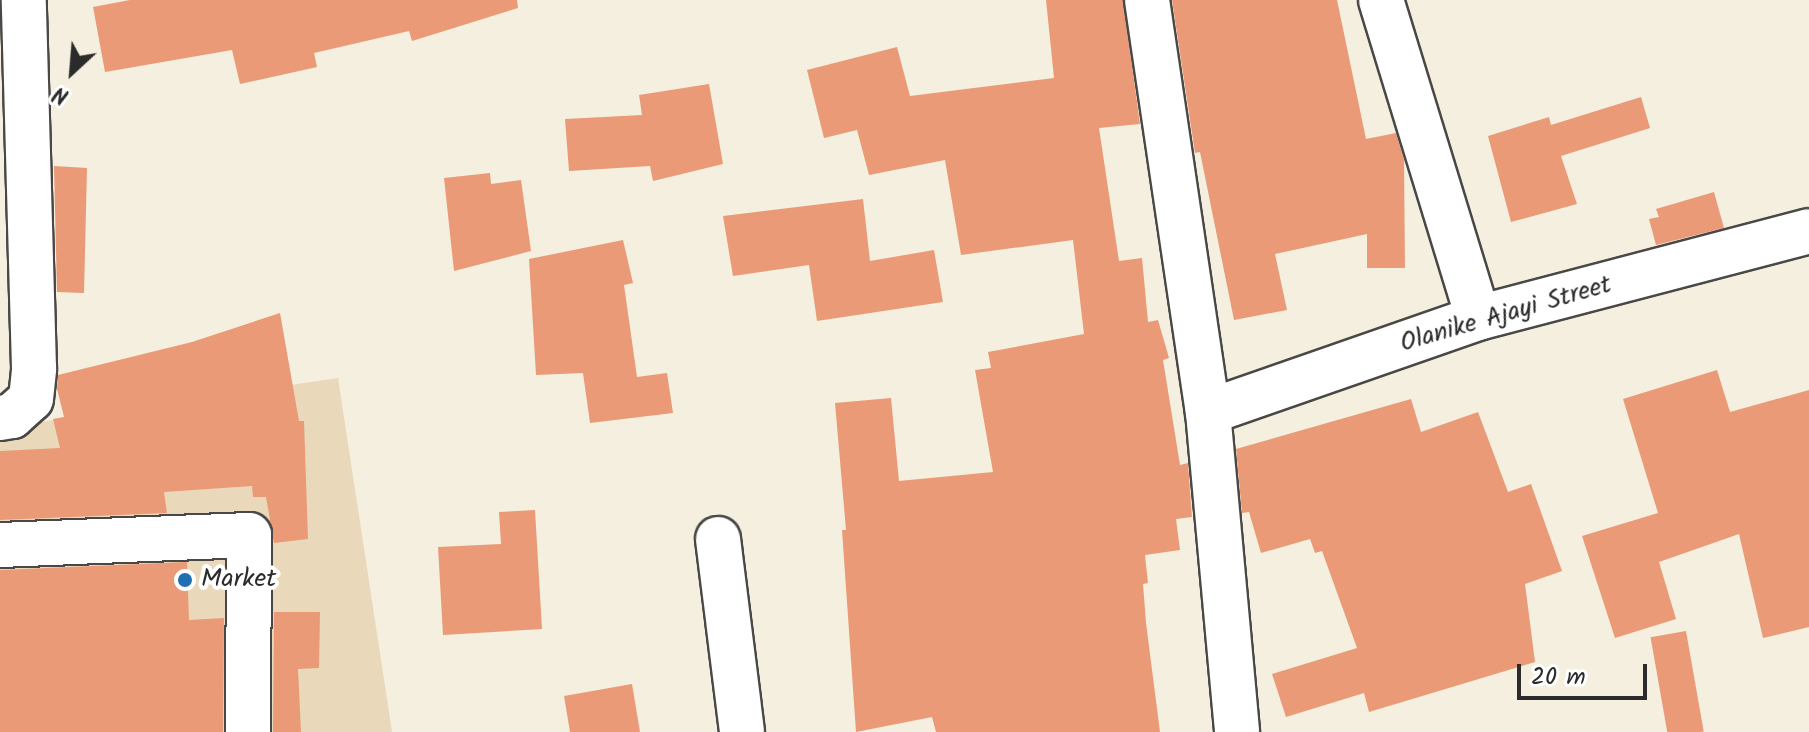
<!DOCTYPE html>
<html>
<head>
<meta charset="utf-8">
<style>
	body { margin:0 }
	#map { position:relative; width:1809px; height:732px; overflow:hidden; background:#f4efde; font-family:Kalam,sans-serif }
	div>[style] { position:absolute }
	.built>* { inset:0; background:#e9d9ba }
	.building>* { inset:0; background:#ea9a77; transform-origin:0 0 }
	.roads { filter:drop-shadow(2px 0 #494846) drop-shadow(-2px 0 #494846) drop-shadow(0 2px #494846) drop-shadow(0 -2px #494846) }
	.street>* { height:44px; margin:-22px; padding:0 22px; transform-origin:22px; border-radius:22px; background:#fff }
	.dots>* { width:22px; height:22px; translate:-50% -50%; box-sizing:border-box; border:4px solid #fff; border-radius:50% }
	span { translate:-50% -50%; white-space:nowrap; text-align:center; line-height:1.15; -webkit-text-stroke:8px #fff; paint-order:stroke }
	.street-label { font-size:26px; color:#2b2b2b }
	.poi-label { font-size:26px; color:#2b2b2b }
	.left { translate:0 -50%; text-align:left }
	.north { position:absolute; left:32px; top:32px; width:80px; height:80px; -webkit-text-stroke:6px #fff; paint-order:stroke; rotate:206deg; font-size:22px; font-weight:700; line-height:32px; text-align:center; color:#2b2b2b }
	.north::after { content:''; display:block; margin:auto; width:28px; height:36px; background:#2b2b2b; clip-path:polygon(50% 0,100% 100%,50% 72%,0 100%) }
	.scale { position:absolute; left:1517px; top:664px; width:130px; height:36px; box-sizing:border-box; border:4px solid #2b2b2b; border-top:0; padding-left:10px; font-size:24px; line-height:28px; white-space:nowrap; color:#2b2b2b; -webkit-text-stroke:6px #fff; paint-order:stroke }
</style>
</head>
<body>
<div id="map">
	<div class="built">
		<div style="clip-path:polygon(338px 378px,392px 732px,0 732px,0 428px)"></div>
	</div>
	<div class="building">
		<div style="clip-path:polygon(130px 0,517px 0,518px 8px,412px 41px,409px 31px,314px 53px,317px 67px,240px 84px,232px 50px,105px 72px,93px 7px)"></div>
		<div style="clip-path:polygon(1046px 0,1123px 0,1140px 124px,1099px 128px,1119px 261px,1142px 258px,1148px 322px,1158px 320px,1169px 358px,1163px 360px,1180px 465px,1188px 463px,1192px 517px,1176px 519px,1180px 550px,1145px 555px,1148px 583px,1143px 584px,1146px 623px,1160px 732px,936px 732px,932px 717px,856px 732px,842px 530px,846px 530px,835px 403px,891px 398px,899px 481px,993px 472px,975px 370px,991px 368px,988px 352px,1084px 334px,1073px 240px,961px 255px,945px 160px,869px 175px,857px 130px,824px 138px,807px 70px,897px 47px,910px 96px,1054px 78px)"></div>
		<div style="clip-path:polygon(1172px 0,1337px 0,1366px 139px,1396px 133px,1404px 160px,1405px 268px,1367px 268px,1367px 234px,1275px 254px,1287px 310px,1234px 320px,1200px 152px,1195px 153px)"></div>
		<div style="clip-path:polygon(709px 84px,723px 164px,653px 181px,650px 166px,569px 171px,565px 119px,642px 115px,639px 95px)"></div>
		<div style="clip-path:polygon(1641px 97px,1650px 128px,1561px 156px,1577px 204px,1511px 222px,1488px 136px,1549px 117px,1551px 125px)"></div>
		<div style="clip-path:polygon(54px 166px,87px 168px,84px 293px,57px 292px)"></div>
		<div style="clip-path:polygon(490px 173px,491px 184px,521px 180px,531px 251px,454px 271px,444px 178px)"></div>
		<div style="clip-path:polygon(1714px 192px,1724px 228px,1656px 245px,1649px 219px,1659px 217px,1656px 209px)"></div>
		<div style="clip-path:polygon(863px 199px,870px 261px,934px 250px,943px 302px,817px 321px,809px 265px,733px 276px,723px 216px)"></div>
		<div style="clip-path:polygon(623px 240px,633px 283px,624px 285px,637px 377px,667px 373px,673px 413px,590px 423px,583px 373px,536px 375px,529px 259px)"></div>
		<div style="clip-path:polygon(280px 313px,299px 421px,304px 421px,308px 539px,274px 543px,266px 497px,253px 497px,252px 486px,164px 492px,167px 513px,0 520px,0 451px,60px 448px,53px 419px,64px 417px,57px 389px,58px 375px,192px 342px)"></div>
		<div style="clip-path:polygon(1717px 370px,1730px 412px,1809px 390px,1809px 627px,1763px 638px,1739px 534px,1659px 562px,1676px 619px,1615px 638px,1582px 536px,1658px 513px,1623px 399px)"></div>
		<div style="clip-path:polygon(1411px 399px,1421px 432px,1478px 412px,1508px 492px,1531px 484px,1562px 571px,1525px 584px,1535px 662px,1369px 712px,1364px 693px,1286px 717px,1272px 674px,1357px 648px,1322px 551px,1315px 553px,1310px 539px,1261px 553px,1249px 512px,1242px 513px,1236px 449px)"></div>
		<div style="clip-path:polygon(535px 510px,542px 629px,443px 635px,438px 547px,501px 544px,499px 512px)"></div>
		<div style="clip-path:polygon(187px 562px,189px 620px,224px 618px,223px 732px,0 732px,0 570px)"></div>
		<div style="clip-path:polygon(274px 612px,320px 612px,319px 668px,298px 669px,301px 732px,273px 732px)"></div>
		<div style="left:1686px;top:631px;width:102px;height:36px;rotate:80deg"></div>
		<div style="clip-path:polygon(632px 684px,640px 732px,570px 732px,564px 696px)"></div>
	</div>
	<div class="roads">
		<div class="street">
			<div style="left:1147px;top:0;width:416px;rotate:81.6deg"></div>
			<div style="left:1208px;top:412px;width:321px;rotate:84.8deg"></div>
			<div style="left:1381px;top:0;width:332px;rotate:73deg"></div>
			<div style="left:1208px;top:412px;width:286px;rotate:-19.2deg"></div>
			<div style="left:1478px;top:318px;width:342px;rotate:-14.7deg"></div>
			<div style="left:0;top:418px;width:12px;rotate:-9deg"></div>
			<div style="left:12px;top:416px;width:25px;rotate:-42deg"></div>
			<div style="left:31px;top:399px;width:31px;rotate:-84deg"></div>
			<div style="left:34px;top:368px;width:368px;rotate:-91.6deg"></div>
			<div style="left:718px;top:539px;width:194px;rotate:82.9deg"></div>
			<div style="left:0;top:545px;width:249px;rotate:-2.3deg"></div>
			<div style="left:249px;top:535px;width:197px;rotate:90.3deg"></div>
		</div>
	</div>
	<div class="dots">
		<div style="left:185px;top:580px;background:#1f6fb2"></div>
	</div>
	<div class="street-label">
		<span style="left:1506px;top:315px;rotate:-16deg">Olanike Ajayi Street</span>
	</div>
	<div class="poi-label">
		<span class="left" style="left:201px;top:580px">Market</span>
	</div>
	<div class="north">N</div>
	<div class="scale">20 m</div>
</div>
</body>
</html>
